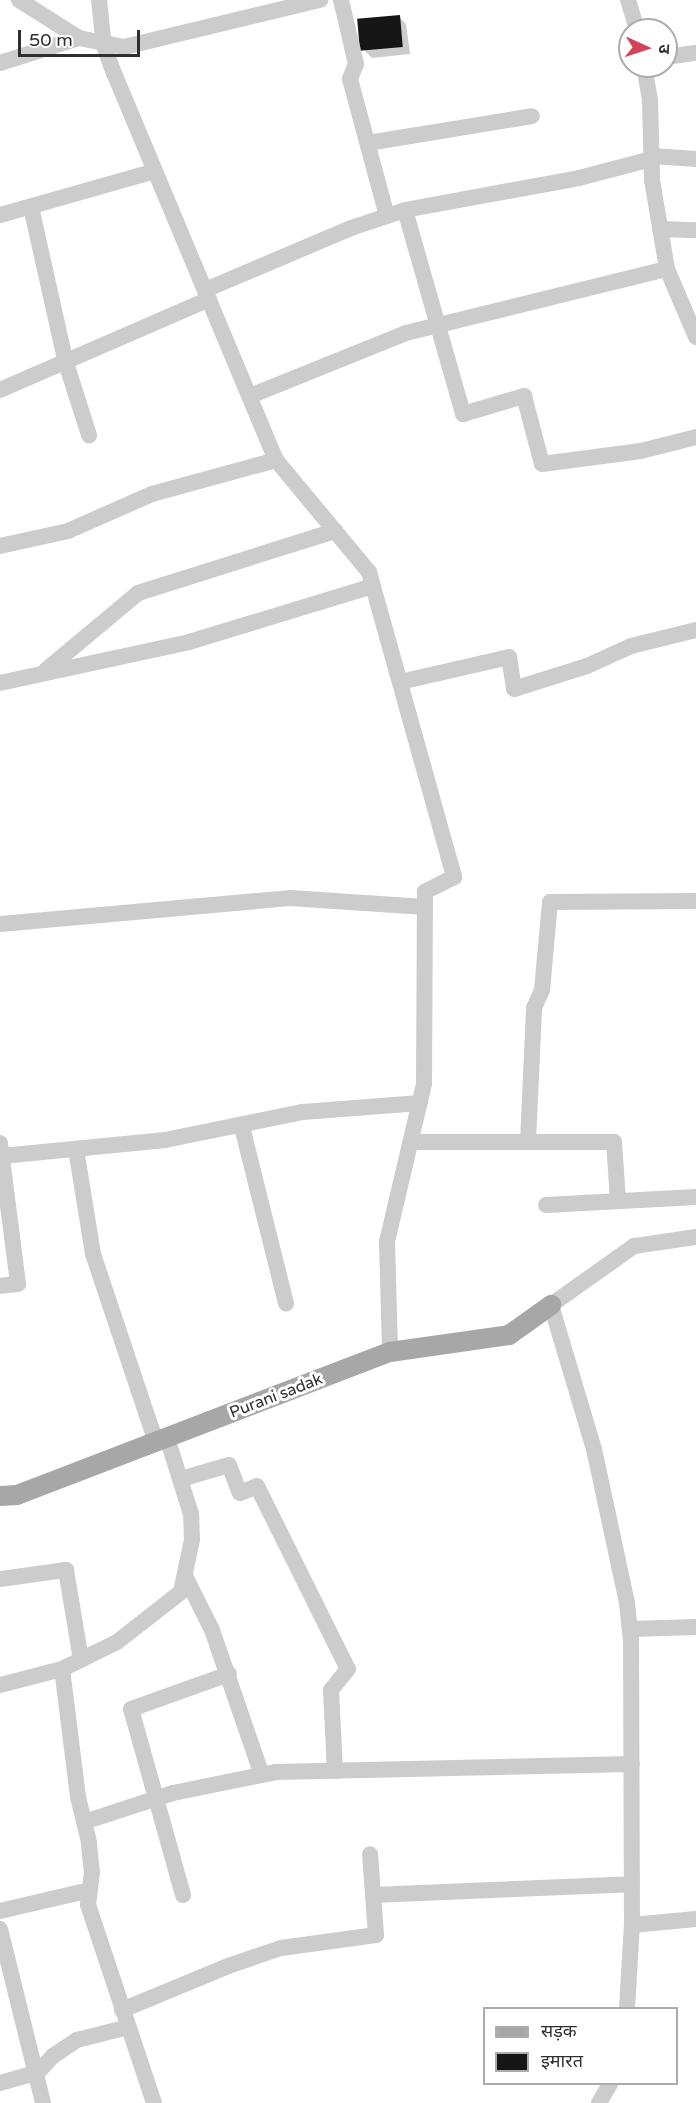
<!DOCTYPE html>
<html>
<head>
<meta charset="utf-8">
<style>
	body { margin:0 }
	#map { position:relative; width:696px; height:2103px; overflow:hidden; background:#fff; font-family:"Varela Round","Noto Sans Devanagari",sans-serif }
	div>[style] { position:absolute }
	.shadow>* { inset:0; background:#0003 }
	.building>* { inset:0; background:#161616; transform-origin:0 0 }
	.minor>* { height:16px; margin:-8px; padding:0 8px; transform-origin:8px; border-radius:8px; background:#ccc }
	.major>* { height:20px; margin:-10px; padding:0 10px; transform-origin:10px; border-radius:10px; background:#a7a7a7 }
	span { translate:-50% -50%; white-space:nowrap; text-align:center; line-height:1.15; -webkit-text-stroke:6px #fff; paint-order:stroke }
	.street-label { font-size:16px; color:#2f2f2f }
	.legend { position:absolute; left:483px; top:2007px; width:195px; height:78px; box-sizing:border-box; background:#fff; border:2px solid #acacac; margin:0; padding:8px 10px; list-style:none; font-size:18px; color:#2f2f2f }
	.legend li { display:flex; align-items:center; gap:12px; height:30px }
	.legend b { width:30px; border:2px solid #acacac }
	.north { position:absolute; left:618px; top:18px; width:60px; height:60px; box-sizing:border-box; background:#fff; border:2px solid #acacac; border-radius:50%; rotate:93deg; font-size:16px; font-weight:700; line-height:24px; text-align:center; color:#2f2f2f }
	.north::after { content:''; display:block; margin:auto; width:21px; height:27px; background:#d44458; clip-path:polygon(50% 0,100% 100%,50% 72%,0 100%) }
	.scale { position:absolute; left:18px; top:30px; width:122px; height:27px; box-sizing:border-box; border:3px solid #2f2f2f; border-top:0; padding-left:8px; font-size:18px; line-height:21px; white-space:nowrap; color:#2f2f2f; -webkit-text-stroke:4px #fff; paint-order:stroke }
</style>
</head>
<body>
<div id="map">
	<div class="shadow">
		<div style="clip-path:polygon(399px 17px,406px 24px,410px 54px,372px 58px,365px 51px)"></div>
	</div>
	<div class="building">
		<div style="left:400px;top:15px;width:32px;height:43px;rotate:85deg"></div>
	</div>
	<div class="minor">
		<div style="left:19px;top:0;width:71px;rotate:32.3deg"></div>
		<div style="left:79px;top:38px;width:46px;rotate:11.3deg"></div>
		<div style="left:124px;top:47px;width:202px;rotate:-13.5deg"></div>
		<div style="left:99px;top:0;width:46px;rotate:83.8deg"></div>
		<div style="left:104px;top:46px;width:29px;rotate:70deg"></div>
		<div style="left:114px;top:73px;width:420px;rotate:67.3deg"></div>
		<div style="left:276px;top:460px;width:146px;rotate:50.3deg"></div>
		<div style="left:369px;top:572px;width:317px;rotate:74.4deg"></div>
		<div style="left:454px;top:877px;width:33px;rotate:153deg"></div>
		<div style="left:425px;top:892px;width:192px;rotate:90.3deg"></div>
		<div style="left:424px;top:1084px;width:162px;rotate:103.2deg"></div>
		<div style="left:387px;top:1242px;width:110px;rotate:88.4deg"></div>
		<div style="left:341px;top:0;width:66px;rotate:76.8deg"></div>
		<div style="left:356px;top:64px;width:16px;rotate:112deg"></div>
		<div style="left:350px;top:79px;width:142px;rotate:74.9deg"></div>
		<div style="left:628px;top:0;width:31px;rotate:73deg"></div>
		<div style="left:666px;top:57px;width:30px;rotate:-8deg"></div>
		<div style="left:0;top:63px;width:83px;rotate:-17.6deg"></div>
		<div style="left:644px;top:66px;width:36px;rotate:80deg"></div>
		<div style="left:650px;top:101px;width:79px;rotate:88.5deg"></div>
		<div style="left:652px;top:180px;width:90px;rotate:80.4deg"></div>
		<div style="left:667px;top:269px;width:74px;rotate:66.9deg"></div>
		<div style="left:368px;top:143px;width:166px;rotate:-9.3deg"></div>
		<div style="left:652px;top:156px;width:44px;rotate:3.9deg"></div>
		<div style="left:31px;top:207px;width:160px;rotate:77.4deg"></div>
		<div style="left:66px;top:363px;width:76px;rotate:72.3deg"></div>
		<div style="left:405px;top:210px;width:212px;rotate:74.1deg"></div>
		<div style="left:463px;top:414px;width:64px;rotate:-16.4deg"></div>
		<div style="left:524px;top:396px;width:70px;rotate:75.2deg"></div>
		<div style="left:542px;top:464px;width:100px;rotate:-7.5deg"></div>
		<div style="left:641px;top:451px;width:57px;rotate:-14.3deg"></div>
		<div style="left:0;top:215px;width:161px;rotate:-15.8deg"></div>
		<div style="left:660px;top:229px;width:36px;rotate:2deg"></div>
		<div style="left:205px;top:290px;width:159px;rotate:-23deg"></div>
		<div style="left:351px;top:228px;width:57px;rotate:-18.4deg"></div>
		<div style="left:405px;top:210px;width:177px;rotate:-10.4deg"></div>
		<div style="left:579px;top:178px;width:75px;rotate:-14.6deg"></div>
		<div style="left:0;top:390px;width:228px;rotate:-23.5deg"></div>
		<div style="left:250px;top:396px;width:168px;rotate:-22deg"></div>
		<div style="left:406px;top:333px;width:269px;rotate:-13.8deg"></div>
		<div style="left:0;top:546px;width:70px;rotate:-12.4deg"></div>
		<div style="left:68px;top:531px;width:92px;rotate:-23.8deg"></div>
		<div style="left:152px;top:494px;width:129px;rotate:-15.3deg"></div>
		<div style="left:46px;top:670px;width:120px;rotate:-39.9deg"></div>
		<div style="left:138px;top:593px;width:207px;rotate:-17.5deg"></div>
		<div style="left:400px;top:682px;width:112px;rotate:-12.9deg"></div>
		<div style="left:509px;top:657px;width:32px;rotate:81deg"></div>
		<div style="left:514px;top:689px;width:77px;rotate:-17.5deg"></div>
		<div style="left:587px;top:666px;width:48px;rotate:-24.4deg"></div>
		<div style="left:631px;top:646px;width:67px;rotate:-13.8deg"></div>
		<div style="left:0;top:683px;width:193px;rotate:-12.2deg"></div>
		<div style="left:189px;top:642px;width:192px;rotate:-16.9deg"></div>
		<div style="left:0;top:924px;width:291px;rotate:-5.1deg"></div>
		<div style="left:290px;top:898px;width:135px;rotate:3.8deg"></div>
		<div style="left:242px;top:1127px;width:182px;rotate:76deg"></div>
		<div style="left:411px;top:1142px;width:203px"></div>
		<div style="left:614px;top:1142px;width:59px;rotate:86.1deg"></div>
		<div style="left:528px;top:1142px;width:134px;rotate:-87.4deg"></div>
		<div style="left:534px;top:1008px;width:20px;rotate:-66deg"></div>
		<div style="left:542px;top:990px;width:88px;rotate:-84.8deg"></div>
		<div style="left:550px;top:902px;width:146px;rotate:-0.4deg"></div>
		<div style="left:0;top:1143px;width:142px;rotate:82.7deg"></div>
		<div style="left:18px;top:1284px;width:18px;rotate:174deg"></div>
		<div style="left:76px;top:1149px;width:106px;rotate:80.8deg"></div>
		<div style="left:93px;top:1254px;width:198px;rotate:71.5deg"></div>
		<div style="left:2px;top:1156px;width:164px;rotate:-5.6deg"></div>
		<div style="left:165px;top:1140px;width:141px;rotate:-11.5deg"></div>
		<div style="left:303px;top:1112px;width:117px;rotate:-4.4deg"></div>
		<div style="left:546px;top:1205px;width:150px;rotate:-3.1deg"></div>
		<div style="left:696px;top:1237px;width:63px;rotate:171.7deg"></div>
		<div style="left:634px;top:1246px;width:102px;rotate:144.6deg"></div>
		<div style="left:551px;top:1305px;width:150px;rotate:73.4deg"></div>
		<div style="left:594px;top:1449px;width:157px;rotate:77.9deg"></div>
		<div style="left:627px;top:1603px;width:36px;rotate:84deg"></div>
		<div style="left:631px;top:1639px;width:286px;rotate:89.8deg"></div>
		<div style="left:632px;top:1925px;width:64px;rotate:-5.4deg"></div>
		<div style="left:181px;top:1479px;width:50px;rotate:-16.3deg"></div>
		<div style="left:229px;top:1465px;width:30px;rotate:69deg"></div>
		<div style="left:240px;top:1493px;width:18px;rotate:-22deg"></div>
		<div style="left:257px;top:1486px;width:204px;rotate:63.6deg"></div>
		<div style="left:348px;top:1669px;width:27px;rotate:129deg"></div>
		<div style="left:331px;top:1690px;width:81px;rotate:87.2deg"></div>
		<div style="left:186px;top:1578px;width:58px;rotate:63.4deg"></div>
		<div style="left:212px;top:1630px;width:153px;rotate:71deg"></div>
		<div style="left:0;top:1579px;width:67px;rotate:-7.8deg"></div>
		<div style="left:66px;top:1570px;width:91px;rotate:80.5deg"></div>
		<div style="left:630px;top:1629px;width:66px;rotate:-1.7deg"></div>
		<div style="left:0;top:1685px;width:64px;rotate:-14.5deg"></div>
		<div style="left:84px;top:1822px;width:94px;rotate:-18deg"></div>
		<div style="left:173px;top:1793px;width:105px;rotate:-11.5deg"></div>
		<div style="left:276px;top:1772px;width:356px;rotate:-1.3deg"></div>
		<div style="left:183px;top:1895px;width:193px;rotate:-105.6deg"></div>
		<div style="left:131px;top:1709px;width:104px;rotate:-19.7deg"></div>
		<div style="left:373px;top:1895px;width:259px;rotate:-2.4deg"></div>
		<div style="left:0;top:1911px;width:92px;rotate:-13.1deg"></div>
		<div style="left:0;top:1929px;width:179px;rotate:76.1deg"></div>
		<div style="left:627px;top:2008px;width:83px;rotate:-86.6deg"></div>
		<div style="left:122px;top:2010px;width:115px;rotate:-22.5deg"></div>
		<div style="left:228px;top:1966px;width:56px;rotate:-18.8deg"></div>
		<div style="left:281px;top:1948px;width:96px;rotate:-7.8deg"></div>
		<div style="left:376px;top:1935px;width:81px;rotate:-94.2deg"></div>
		<div style="left:0;top:2083px;width:40px;rotate:-16deg"></div>
		<div style="left:38px;top:2072px;width:22px;rotate:-47deg"></div>
		<div style="left:53px;top:2056px;width:29px;rotate:-34deg"></div>
		<div style="left:77px;top:2040px;width:53px;rotate:-14.3deg"></div>
		<div style="left:154px;top:2103px;width:209px;rotate:-108.4deg"></div>
		<div style="left:88px;top:1905px;width:32px;rotate:-83deg"></div>
		<div style="left:92px;top:1873px;width:31px;rotate:-96deg"></div>
		<div style="left:89px;top:1842px;width:46px;rotate:-103.7deg"></div>
		<div style="left:78px;top:1797px;width:129px;rotate:-97.1deg"></div>
		<div style="left:62px;top:1669px;width:61px;rotate:-26.1deg"></div>
		<div style="left:117px;top:1642px;width:81px;rotate:-38deg"></div>
		<div style="left:181px;top:1592px;width:53px;rotate:-78.1deg"></div>
		<div style="left:192px;top:1540px;width:26px;rotate:-92deg"></div>
		<div style="left:191px;top:1514px;width:80px;rotate:-107.5deg"></div>
		<div style="left:599px;top:2103px;width:22px;rotate:-60deg"></div>
	</div>
	<div class="major">
		<div style="left:0;top:1496px;width:17px;rotate:-3deg"></div>
		<div style="left:17px;top:1495px;width:399px;rotate:-21deg"></div>
		<div style="left:390px;top:1352px;width:120px;rotate:-8.1deg"></div>
		<div style="left:509px;top:1335px;width:52px;rotate:-35.5deg"></div>
	</div>
	<div class="street-label">
		<span style="left:276px;top:1396px;rotate:-21deg">Purani sadak</span>
	</div>
	<ul class="legend">
	<li><b style="height:8px;background:#a7a7a7"></b>सड़क</li>
	<li><b style="height:16px;background:#161616"></b>इमारत</li>
	</ul>
	<div class="north">उ</div>
	<div class="scale">50 m</div>
</div>
</body>
</html>
